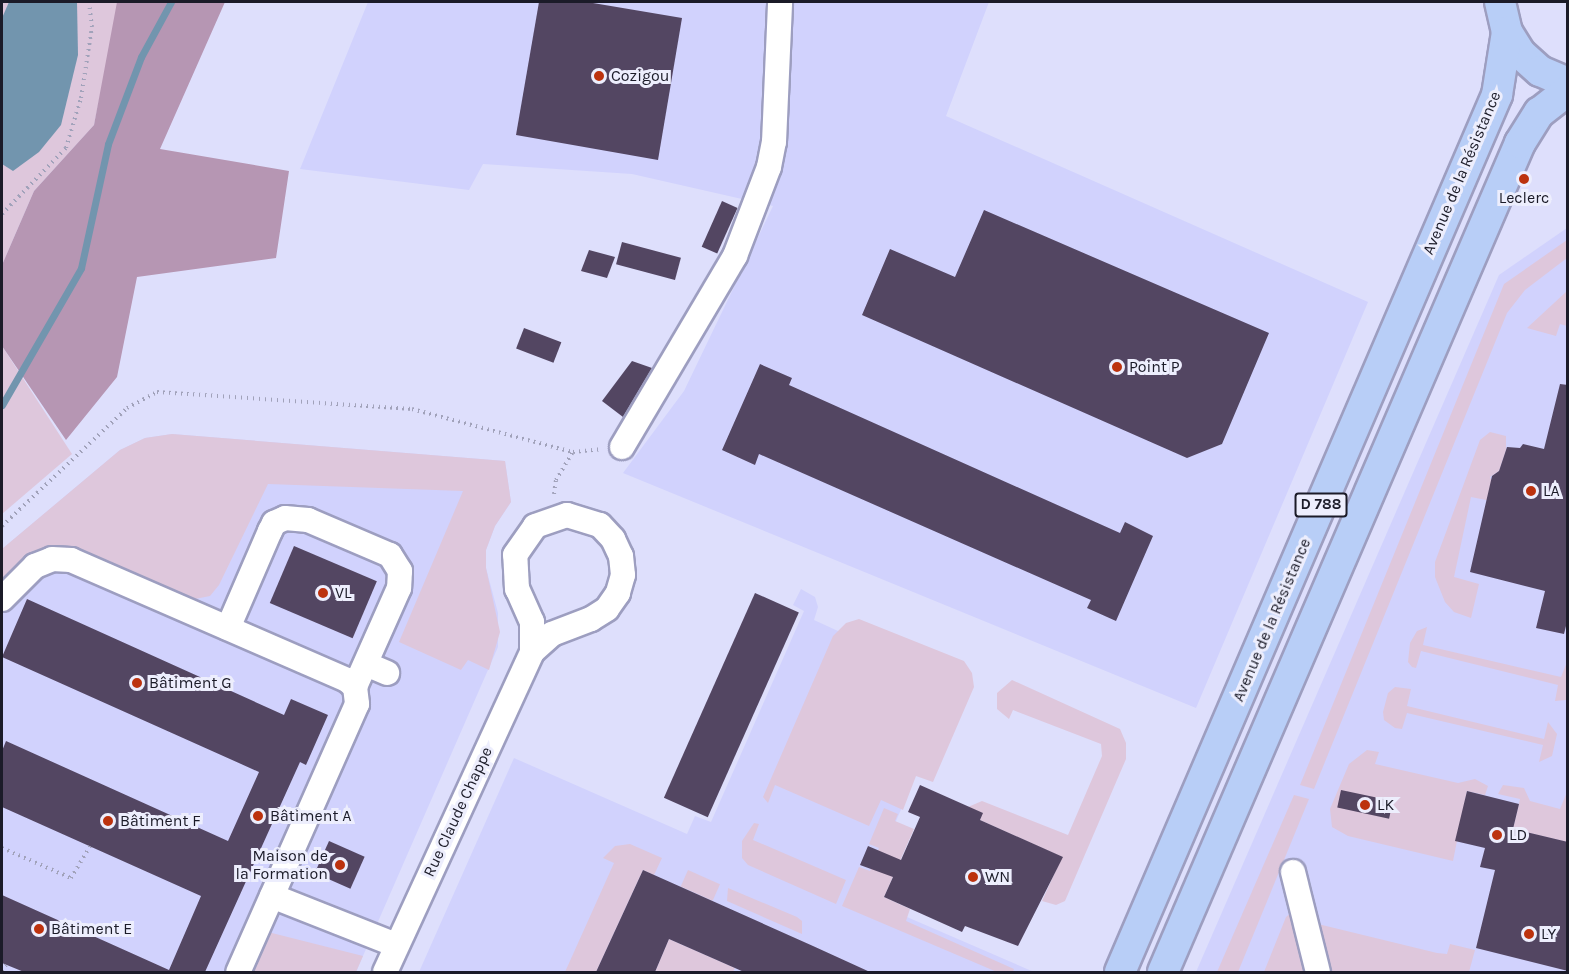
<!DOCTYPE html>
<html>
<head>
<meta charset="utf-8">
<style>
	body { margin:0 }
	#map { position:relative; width:1569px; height:974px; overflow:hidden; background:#dedffc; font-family:Karla,sans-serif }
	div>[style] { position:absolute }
	.built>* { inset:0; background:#d1d2fd }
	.green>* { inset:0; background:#dec7dc; transform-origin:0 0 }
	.forest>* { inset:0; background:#b696b3 }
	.water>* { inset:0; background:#7295ae }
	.stream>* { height:7px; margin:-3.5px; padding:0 3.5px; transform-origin:3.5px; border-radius:3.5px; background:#7295ae }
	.building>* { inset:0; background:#534662; transform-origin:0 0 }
	.path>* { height:4px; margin-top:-2px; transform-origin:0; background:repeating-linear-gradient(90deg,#a1a2ba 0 1.5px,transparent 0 6px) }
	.roads { filter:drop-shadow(2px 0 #9d9ec0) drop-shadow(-2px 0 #9d9ec0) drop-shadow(0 2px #9d9ec0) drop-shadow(0 -2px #9d9ec0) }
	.minor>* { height:24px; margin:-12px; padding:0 12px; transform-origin:12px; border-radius:12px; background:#fff }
	.major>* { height:30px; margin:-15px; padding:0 15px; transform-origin:15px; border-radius:15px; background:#b8cef7 }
	.dots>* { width:16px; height:16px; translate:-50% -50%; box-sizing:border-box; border:3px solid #edeefd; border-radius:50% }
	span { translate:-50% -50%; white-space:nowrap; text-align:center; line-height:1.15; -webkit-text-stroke:6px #edeefd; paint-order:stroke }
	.shield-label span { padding:2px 4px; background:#edeefd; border:2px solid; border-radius:4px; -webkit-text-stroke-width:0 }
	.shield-label { font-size:15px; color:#1b1b28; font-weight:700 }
	.poi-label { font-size:16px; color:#1b1b28 }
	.left { translate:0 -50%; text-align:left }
	.right { translate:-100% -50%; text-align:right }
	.street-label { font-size:16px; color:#1b1b28 }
	.frame { position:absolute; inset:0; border:3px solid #1b1b28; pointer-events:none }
</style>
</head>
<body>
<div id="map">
	<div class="built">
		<div style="clip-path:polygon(368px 2px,989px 2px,946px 116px,1368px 302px,1196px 708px,623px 473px,684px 391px,773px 206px,632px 174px,483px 164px,469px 190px,300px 169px)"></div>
		<div style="clip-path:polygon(1567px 228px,1567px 972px,1196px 972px,1499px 275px)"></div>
		<div style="clip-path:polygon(172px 434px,505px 461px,511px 502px,495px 526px,486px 550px,486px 568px,498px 613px,498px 647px,356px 972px,2px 972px,2px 549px,120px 450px,145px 438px)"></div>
		<div style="clip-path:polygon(801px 589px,815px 597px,818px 607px,814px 620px,838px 631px,963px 665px,863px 898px,1034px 972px,419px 972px,514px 758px,687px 834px,695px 816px,711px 822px,804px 611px,793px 605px)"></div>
	</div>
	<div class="green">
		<div style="clip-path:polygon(2px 2px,117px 2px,118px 9px,94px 125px,34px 191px,2px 265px)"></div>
		<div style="clip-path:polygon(1567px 240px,1567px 258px,1525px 290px,1507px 313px,1314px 789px,1300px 785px,1504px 284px)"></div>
		<div style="clip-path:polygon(1567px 291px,1567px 326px,1560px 324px,1556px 336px,1527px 328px)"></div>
		<div style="clip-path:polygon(2px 346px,72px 454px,2px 514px)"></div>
		<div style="clip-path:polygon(1490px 432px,1506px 436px,1506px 450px,1499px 471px,1490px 477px,1501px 503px,1471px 497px,1454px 577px,1479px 584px,1471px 618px,1454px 612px,1445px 602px,1435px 577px,1435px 562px,1480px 440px)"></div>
		<div style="clip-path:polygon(172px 434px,505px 461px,511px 502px,495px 526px,486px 550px,486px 568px,500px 632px,489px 670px,468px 660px,461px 670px,399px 642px,463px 491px,268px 484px,219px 585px,210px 596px,195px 599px,81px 555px,2px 586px,2px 549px,120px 450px,145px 438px)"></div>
		<div style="clip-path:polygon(859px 619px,964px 661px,972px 673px,974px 687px,933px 782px,916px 776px,903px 810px,881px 800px,869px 826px,775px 785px,768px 803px,763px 797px,833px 636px,846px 623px)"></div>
		<div style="clip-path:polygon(1427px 627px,1423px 645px,1561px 677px,1567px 662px,1566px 700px,1555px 701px,1558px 685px,1421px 651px,1416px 668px,1412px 667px,1408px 662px,1410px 643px,1417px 631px)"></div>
		<div style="clip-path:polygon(1012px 680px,1120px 729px,1126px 743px,1126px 759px,1065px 901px,1056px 905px,1042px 901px,1062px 857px,980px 820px,982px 813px,968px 807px,982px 801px,1068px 835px,1102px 756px,1101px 744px,1013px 710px,1009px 719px,997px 709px,997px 693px)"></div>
		<div style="clip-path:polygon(1395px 687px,1411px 689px,1407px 706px,1544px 739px,1548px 722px,1557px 734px,1552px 756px,1539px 762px,1543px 745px,1407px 713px,1402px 729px,1395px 728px,1384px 720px,1383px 712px,1388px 693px)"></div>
		<div style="clip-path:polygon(1367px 750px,1379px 752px,1375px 764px,1458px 783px,1475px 779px,1488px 786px,1485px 795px,1467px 791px,1453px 861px,1348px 836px,1332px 827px,1330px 809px,1349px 764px)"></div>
		<div style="clip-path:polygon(1503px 785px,1524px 788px,1530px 801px,1560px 809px,1567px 792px,1567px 842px,1513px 829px,1520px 799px,1498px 794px)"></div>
		<div style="clip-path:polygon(1294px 795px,1309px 799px,1238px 972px,1217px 972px)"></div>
		<div style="clip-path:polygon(884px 808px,898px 814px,895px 821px,914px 829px,884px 897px,910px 909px,906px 921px,1014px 969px,1013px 972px,997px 972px,842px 906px,859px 867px,870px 871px,879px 848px,869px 844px)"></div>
		<div style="clip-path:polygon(754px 823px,759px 824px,753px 840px,846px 880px,836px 904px,748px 865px,742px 858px,742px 841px)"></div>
		<div style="clip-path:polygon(630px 844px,662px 858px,654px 875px,643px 870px,596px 972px,565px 972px,614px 863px,603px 858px,615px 846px)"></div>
		<div style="left:688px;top:870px;width:35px;height:18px;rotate:24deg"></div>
		<div style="clip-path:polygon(728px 888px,797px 917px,802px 921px,802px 934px,727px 901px)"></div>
		<div style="clip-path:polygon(1292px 912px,1306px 972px,1264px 972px,1286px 917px)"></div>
		<div style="clip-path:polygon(1318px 924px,1437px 953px,1447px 954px,1450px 944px,1475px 950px,1469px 972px,1331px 972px)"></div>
		<div style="clip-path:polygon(264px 931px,363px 956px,356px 972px,244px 972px)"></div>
		<div style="clip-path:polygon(669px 939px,735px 968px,733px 972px,655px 972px)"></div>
	</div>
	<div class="forest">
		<div style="clip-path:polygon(117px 2px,225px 2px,160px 149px,289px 171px,276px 258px,137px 277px,117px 377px,66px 440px,2px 346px,2px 265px,34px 191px,94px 125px)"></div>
	</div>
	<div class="water">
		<div style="clip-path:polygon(9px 2px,77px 2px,78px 55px,61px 125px,39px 152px,13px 171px,2px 164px,2px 18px)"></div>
	</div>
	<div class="stream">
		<div style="left:2px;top:405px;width:158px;rotate:-60deg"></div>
		<div style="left:81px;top:268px;width:127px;rotate:-77.7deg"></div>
		<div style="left:108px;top:144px;width:93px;rotate:-69.2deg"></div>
		<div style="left:141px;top:57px;width:63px;rotate:-61.4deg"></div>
	</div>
	<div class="building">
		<div style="clip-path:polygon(539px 2px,587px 2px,682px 18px,658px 160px,516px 135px)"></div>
		<div style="left:722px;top:201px;width:17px;height:50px;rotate:24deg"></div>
		<div style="clip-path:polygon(984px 210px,1269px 333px,1222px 444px,1187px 458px,862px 315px,890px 249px,955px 277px)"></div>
		<div style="left:622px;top:242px;width:61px;height:23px;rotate:15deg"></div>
		<div style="clip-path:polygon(589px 250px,615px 257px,607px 278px,581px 271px)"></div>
		<div style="left:524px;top:328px;width:40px;height:22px;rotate:21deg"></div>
		<div style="clip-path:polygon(632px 361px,652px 368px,623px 417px,602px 401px)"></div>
		<div style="clip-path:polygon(760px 364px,792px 378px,789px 385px,1120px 533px,1125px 522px,1153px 536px,1116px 621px,1087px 608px,1091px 600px,759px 454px,755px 465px,722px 450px)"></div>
		<div style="clip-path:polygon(1560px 384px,1568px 385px,1568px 618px,1564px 634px,1536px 628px,1545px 591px,1470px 572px,1492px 476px,1499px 471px,1507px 447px,1520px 448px,1523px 444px,1544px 449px)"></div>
		<div style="left:294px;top:546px;width:90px;height:62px;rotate:23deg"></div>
		<div style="left:755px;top:593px;width:48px;height:224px;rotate:24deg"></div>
		<div style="clip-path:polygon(27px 599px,284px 715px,291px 699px,328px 715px,306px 765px,300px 762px,205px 972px,24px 972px,2px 963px,2px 895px,169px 970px,201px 896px,2px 807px,2px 751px,6px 741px,228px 841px,259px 772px,2px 657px)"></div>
		<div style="clip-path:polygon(920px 785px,983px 813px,980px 820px,1063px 857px,1018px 946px,965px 926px,962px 932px,884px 897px,893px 877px,860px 865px,868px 846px,901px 860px,920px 817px,908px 812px)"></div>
		<div style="left:1341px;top:790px;width:53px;height:18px;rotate:12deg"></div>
		<div style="clip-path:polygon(1467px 791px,1519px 804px,1513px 829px,1568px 842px,1568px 971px,1476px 948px,1495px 870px,1480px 867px,1485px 848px,1455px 841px)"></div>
		<div style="left:329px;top:841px;width:39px;height:35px;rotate:24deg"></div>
		<div style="clip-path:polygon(643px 870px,813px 946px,870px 972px,744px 972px,669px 939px,655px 972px,596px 972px)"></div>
	</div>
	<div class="path">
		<div style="left:2px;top:214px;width:92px;rotate:-45.9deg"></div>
		<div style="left:66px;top:148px;width:52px;rotate:-73.3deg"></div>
		<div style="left:81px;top:98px;width:72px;rotate:-81.2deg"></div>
		<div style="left:92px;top:27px;width:25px;rotate:-97deg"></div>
		<div style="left:554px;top:494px;width:14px;rotate:-82deg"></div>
		<div style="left:556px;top:480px;width:33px;rotate:-59deg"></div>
		<div style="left:2px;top:526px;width:172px;rotate:-43.3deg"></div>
		<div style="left:127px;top:408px;width:34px;rotate:-28deg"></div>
		<div style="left:157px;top:392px;width:256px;rotate:3.8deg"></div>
		<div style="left:412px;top:409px;width:167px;rotate:15deg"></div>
		<div style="left:573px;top:452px;width:27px;rotate:-6deg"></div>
		<div style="left:2px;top:848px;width:75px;rotate:23.5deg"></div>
		<div style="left:71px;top:878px;width:37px;rotate:-59deg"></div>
		<div style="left:2px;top:971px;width:7px;rotate:-56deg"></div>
	</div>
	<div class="roads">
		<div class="minor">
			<div style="left:622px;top:447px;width:222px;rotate:-59.4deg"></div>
			<div style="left:735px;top:256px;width:95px;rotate:-69.1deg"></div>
			<div style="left:769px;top:167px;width:25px;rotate:-79deg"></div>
			<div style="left:774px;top:142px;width:140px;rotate:-87.5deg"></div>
			<div style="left:567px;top:515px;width:34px;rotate:17deg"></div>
			<div style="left:600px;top:525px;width:19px;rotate:47deg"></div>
			<div style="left:613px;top:539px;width:19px;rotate:65deg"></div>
			<div style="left:621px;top:556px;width:19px;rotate:84deg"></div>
			<div style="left:623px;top:575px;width:19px;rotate:106deg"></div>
			<div style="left:618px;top:593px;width:19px;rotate:125deg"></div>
			<div style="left:607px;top:609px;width:19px;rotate:148deg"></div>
			<div style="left:591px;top:619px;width:42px;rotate:159deg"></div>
			<div style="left:552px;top:634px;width:27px;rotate:138deg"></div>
			<div style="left:532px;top:652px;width:30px;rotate:-90deg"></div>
			<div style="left:532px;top:622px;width:36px;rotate:-114deg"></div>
			<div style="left:517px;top:589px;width:34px;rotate:-93deg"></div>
			<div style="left:515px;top:555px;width:35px;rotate:-55deg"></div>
			<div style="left:535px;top:526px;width:34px;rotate:-19deg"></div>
			<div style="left:2px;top:599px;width:47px;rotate:-45deg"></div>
			<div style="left:35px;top:566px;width:18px;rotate:-22deg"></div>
			<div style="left:52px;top:559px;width:19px;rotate:3deg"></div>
			<div style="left:71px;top:560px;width:301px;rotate:23.5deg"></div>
			<div style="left:347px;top:680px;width:11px;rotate:41deg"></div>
			<div style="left:355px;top:687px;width:17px;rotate:83deg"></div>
			<div style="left:357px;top:704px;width:293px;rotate:113.9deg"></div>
			<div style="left:228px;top:628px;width:106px;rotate:-66.6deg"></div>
			<div style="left:270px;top:531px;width:9px;rotate:-63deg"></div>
			<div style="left:274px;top:523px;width:12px;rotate:-24deg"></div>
			<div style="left:285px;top:518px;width:23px;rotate:5deg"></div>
			<div style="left:308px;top:520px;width:89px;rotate:23.1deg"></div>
			<div style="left:390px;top:555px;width:19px;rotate:58deg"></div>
			<div style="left:400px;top:571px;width:17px;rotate:93deg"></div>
			<div style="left:399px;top:588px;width:108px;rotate:114deg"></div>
			<div style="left:366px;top:664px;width:23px;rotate:23deg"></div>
			<div style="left:1293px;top:872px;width:103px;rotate:76deg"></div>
			<div style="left:272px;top:896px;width:133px;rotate:21.6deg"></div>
			<div style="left:385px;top:972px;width:352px;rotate:-65.3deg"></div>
		</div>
		<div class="major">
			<div style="left:1500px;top:2px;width:31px;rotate:77deg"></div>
			<div style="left:1507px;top:32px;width:26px;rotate:58deg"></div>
			<div style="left:1521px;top:54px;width:25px;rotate:42deg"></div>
			<div style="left:1540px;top:71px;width:30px;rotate:23deg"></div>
			<div style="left:1120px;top:972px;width:955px;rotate:-66.74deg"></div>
			<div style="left:1497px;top:95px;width:64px;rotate:-81deg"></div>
			<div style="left:1163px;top:972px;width:903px;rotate:-66.7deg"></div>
			<div style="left:1520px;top:143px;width:36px;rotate:-58deg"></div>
			<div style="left:1539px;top:113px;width:37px;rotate:-38deg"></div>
		</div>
	</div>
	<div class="dots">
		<div style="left:599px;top:76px;background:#bc320e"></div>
		<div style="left:1524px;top:179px;background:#bc320e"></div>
		<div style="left:1117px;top:367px;background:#bc320e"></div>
		<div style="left:1531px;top:491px;background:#bc320e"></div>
		<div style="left:323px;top:593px;background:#bc320e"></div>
		<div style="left:137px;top:683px;background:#bc320e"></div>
		<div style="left:1365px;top:805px;background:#bc320e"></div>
		<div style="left:258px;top:816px;background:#bc320e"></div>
		<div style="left:108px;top:821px;background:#bc320e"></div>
		<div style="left:1497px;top:835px;background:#bc320e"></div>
		<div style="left:340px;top:865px;background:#bc320e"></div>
		<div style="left:973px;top:877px;background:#bc320e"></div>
		<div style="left:39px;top:929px;background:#bc320e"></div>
		<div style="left:1529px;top:934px;background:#bc320e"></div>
	</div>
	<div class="shield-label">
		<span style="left:1321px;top:505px">D 788</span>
	</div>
	<div class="poi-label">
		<span class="left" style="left:611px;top:76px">Cozigou</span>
		<span style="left:1524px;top:198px">Leclerc</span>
		<span class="left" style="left:1129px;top:367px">Point P</span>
		<span class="left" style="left:1543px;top:491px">LA</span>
		<span class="left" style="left:335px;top:593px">VL</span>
		<span class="left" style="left:149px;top:683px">Bâtiment G</span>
		<span class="left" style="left:1377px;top:805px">LK</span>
		<span class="left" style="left:270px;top:816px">Bâtiment A</span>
		<span class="left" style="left:120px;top:821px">Bâtiment F</span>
		<span class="left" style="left:1509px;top:835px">LD</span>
		<span class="right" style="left:328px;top:865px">Maison de<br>la Formation</span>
		<span class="left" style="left:985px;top:877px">WN</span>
		<span class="left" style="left:51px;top:929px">Bâtiment E</span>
		<span class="left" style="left:1541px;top:934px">LY</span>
	</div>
	<div class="street-label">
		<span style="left:1462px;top:173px;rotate:-67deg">Avenue de la Résistance</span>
		<span style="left:1272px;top:620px;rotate:-67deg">Avenue de la Résistance</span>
		<span style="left:458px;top:812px;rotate:-65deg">Rue Claude Chappe</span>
	</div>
	<div class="frame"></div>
</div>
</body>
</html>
